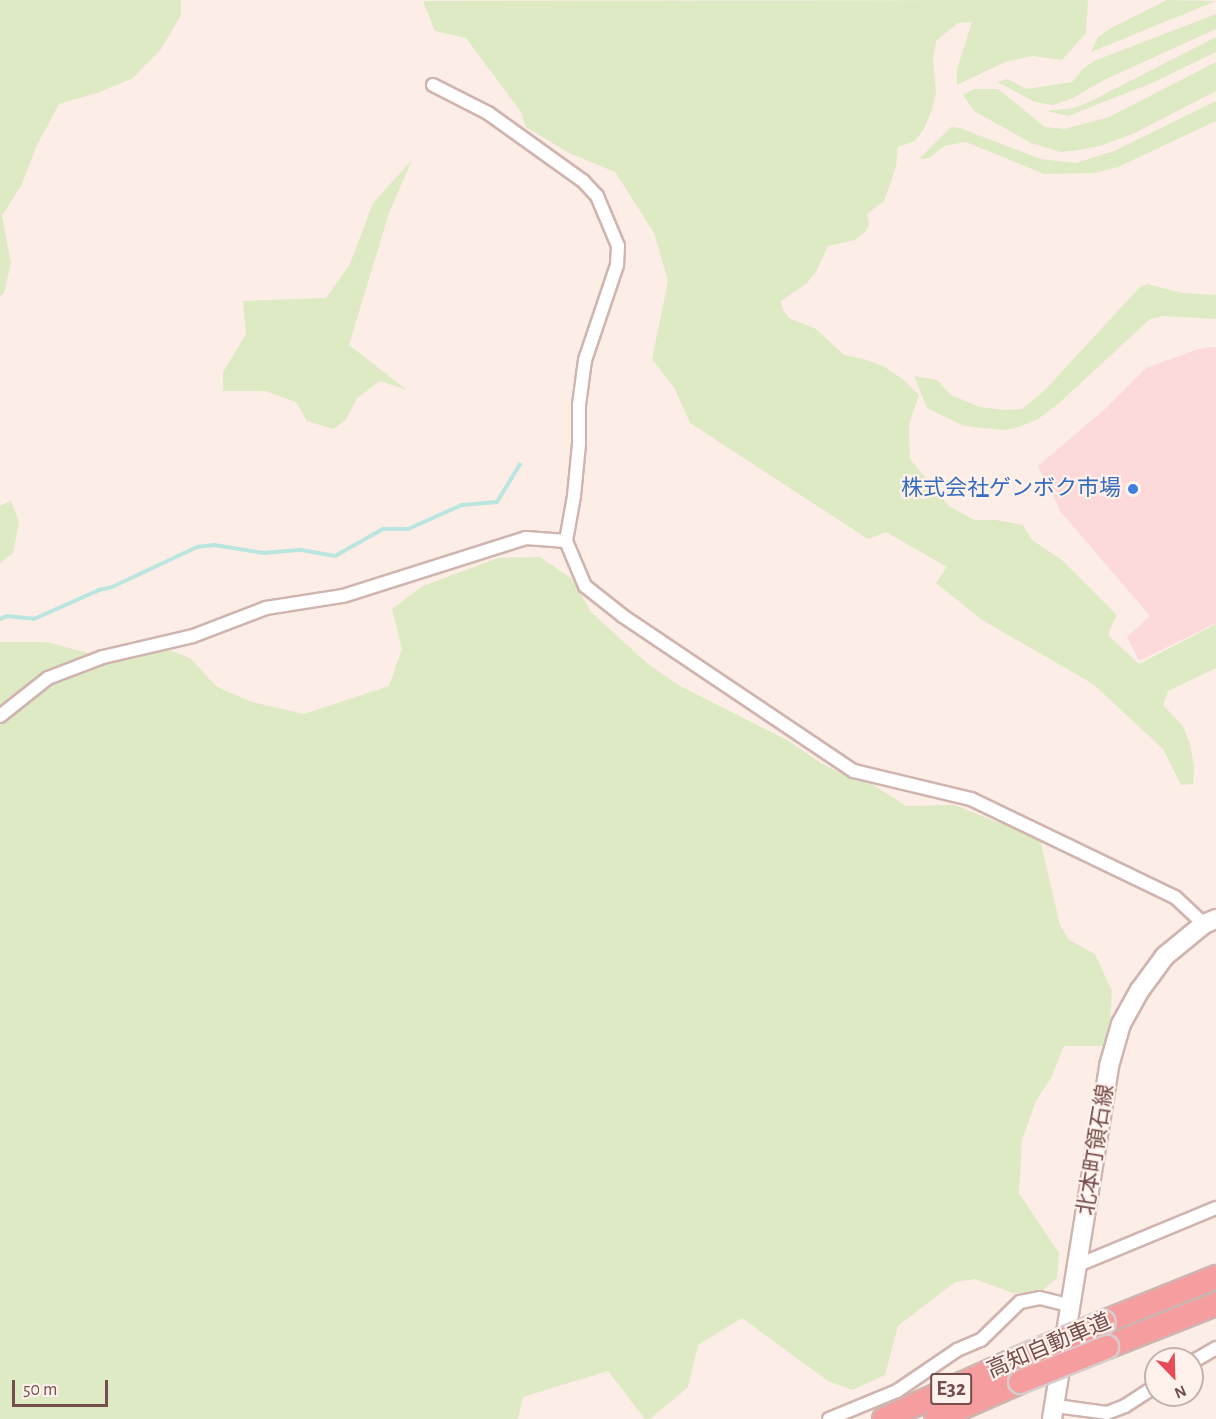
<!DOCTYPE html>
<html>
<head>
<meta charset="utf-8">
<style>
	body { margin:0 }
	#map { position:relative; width:1216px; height:1419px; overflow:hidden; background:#fcede6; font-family:"Alegreya Sans","Noto Sans JP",sans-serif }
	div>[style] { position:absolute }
	.commercial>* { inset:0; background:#fcdada }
	.green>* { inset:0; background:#deeac4 }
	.stream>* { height:4px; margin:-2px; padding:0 2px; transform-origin:2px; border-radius:2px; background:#bae6df }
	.roads { filter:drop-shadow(2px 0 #d0b4af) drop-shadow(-2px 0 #d0b4af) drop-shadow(0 2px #d0b4af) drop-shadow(0 -2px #d0b4af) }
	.minor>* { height:12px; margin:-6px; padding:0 6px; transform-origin:6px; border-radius:6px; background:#fff }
	.secondary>* { height:18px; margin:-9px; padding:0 9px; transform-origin:9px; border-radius:9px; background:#fff }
	.motorway>* { height:22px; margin:-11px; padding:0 11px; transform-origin:11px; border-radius:11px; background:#f69da0 }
	.bridges { filter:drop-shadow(2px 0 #d8cdcd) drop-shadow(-2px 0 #d8cdcd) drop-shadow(0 2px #d8cdcd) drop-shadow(0 -2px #d8cdcd) }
	.motorway-bridge>* { height:22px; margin:-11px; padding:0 11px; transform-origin:11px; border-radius:11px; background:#f69da0 }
	.dots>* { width:16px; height:16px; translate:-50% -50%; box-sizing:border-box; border:3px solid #fff2ec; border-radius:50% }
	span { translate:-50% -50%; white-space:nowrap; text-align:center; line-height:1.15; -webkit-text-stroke:4.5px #fff2ec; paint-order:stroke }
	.shield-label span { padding:2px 4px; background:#fff2ec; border:2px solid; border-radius:4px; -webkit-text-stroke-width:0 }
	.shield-label { font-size:21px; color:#754d4b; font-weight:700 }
	.shop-label { font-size:22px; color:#366cbe }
	.right { translate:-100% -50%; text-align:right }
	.street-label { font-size:22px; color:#754d4b }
	.north { position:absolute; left:1144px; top:1347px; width:60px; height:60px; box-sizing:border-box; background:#fff2ec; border:2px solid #c8b0ac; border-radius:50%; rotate:157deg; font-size:16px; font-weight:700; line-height:24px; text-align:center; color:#754d4b }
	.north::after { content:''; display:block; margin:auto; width:21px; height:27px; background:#e54c57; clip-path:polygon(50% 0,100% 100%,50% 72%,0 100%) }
	.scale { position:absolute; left:12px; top:1380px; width:96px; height:27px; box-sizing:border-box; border:3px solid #754d4b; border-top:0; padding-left:8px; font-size:18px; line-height:21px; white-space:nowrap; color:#754d4b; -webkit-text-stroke:4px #fff2ec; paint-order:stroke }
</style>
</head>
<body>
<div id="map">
	<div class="commercial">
		<div style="clip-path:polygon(1216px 347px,1216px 623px,1139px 661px,1127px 637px,1150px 616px,1061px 512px,1038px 466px,1105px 409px,1146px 368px,1199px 349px)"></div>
	</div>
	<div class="green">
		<div style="clip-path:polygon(0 0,181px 0,181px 15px,161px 49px,133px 78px,97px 93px,59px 104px,36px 147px,22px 184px,2px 216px,11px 263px,4px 293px,0 296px)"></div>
		<div style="clip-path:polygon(1088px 0,1086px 33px,1062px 60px,1032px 56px,1005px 62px,957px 85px,957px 69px,972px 22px,958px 23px,936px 41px,933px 61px,936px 93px,932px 110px,924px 129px,915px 141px,898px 147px,896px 167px,884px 201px,867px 214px,869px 224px,866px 231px,855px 240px,828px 246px,816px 272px,806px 284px,781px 301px,783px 310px,789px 318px,816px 329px,844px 355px,864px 359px,883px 366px,904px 380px,919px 395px,909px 424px,910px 459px,949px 506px,974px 520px,996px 520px,1023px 525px,1032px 540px,1062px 560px,1117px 615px,1109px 631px,1109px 636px,1139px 664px,1216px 624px,1216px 668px,1168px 691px,1163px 705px,1183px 726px,1190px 744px,1194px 766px,1193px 784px,1181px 785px,1163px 749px,1093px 684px,982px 620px,936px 583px,947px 567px,886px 532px,868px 539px,690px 423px,675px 389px,652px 359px,668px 281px,654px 233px,615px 172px,569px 153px,526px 127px,521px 112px,466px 38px,435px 31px,423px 1px)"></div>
		<div style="clip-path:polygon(1167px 0,1216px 1px,1091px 52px,1098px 37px,1111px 28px)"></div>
		<div style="clip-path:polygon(1216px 14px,1216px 29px,1104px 80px,1071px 99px,1052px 105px,1035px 102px,997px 82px,1008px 79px,1026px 89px,1072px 82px,1084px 68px,1094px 61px)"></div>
		<div style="clip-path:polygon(1216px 37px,1216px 52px,1152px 83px,1068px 116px,1047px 111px,1074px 108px,1091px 101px)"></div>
		<div style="clip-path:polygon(1216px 62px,1216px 91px,1135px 133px,1100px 146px,1079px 150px,1060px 152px,1031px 143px,974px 111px,963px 95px,974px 89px,998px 89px,1045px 127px,1064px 129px,1109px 117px)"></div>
		<div style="clip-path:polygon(1216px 101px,1216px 121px,1118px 167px,1095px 173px,1044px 174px,966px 142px,944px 146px,929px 158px,919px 159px,951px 127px,960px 128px,1041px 159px,1076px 163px,1114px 151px)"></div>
		<div style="clip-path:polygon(412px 160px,389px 213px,349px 345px,407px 390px,380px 381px,357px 398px,346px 420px,333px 429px,307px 421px,296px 402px,265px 391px,223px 391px,223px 372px,246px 334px,243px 301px,326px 298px,350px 264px,373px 203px)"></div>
		<div style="clip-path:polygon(1147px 284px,1182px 293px,1216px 295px,1216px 319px,1163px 316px,1150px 319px,1058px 404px,1038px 419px,1019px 427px,1004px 430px,964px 426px,927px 408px,914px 376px,937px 380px,951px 395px,980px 407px,1005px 410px,1022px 409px,1043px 392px,1140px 287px)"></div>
		<div style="clip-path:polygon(11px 501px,19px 522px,13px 553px,0 563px,0 506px)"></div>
		<div style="clip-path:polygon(540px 557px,572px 579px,591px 612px,648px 664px,680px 686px,789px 741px,822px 764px,851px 778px,872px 784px,906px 806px,955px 805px,999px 823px,1038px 831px,1060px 925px,1069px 940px,1095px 954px,1112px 991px,1110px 1021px,1104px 1046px,1064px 1046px,1051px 1078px,1036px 1101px,1022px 1140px,1019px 1193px,1059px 1253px,1057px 1278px,1040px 1292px,1013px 1293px,975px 1279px,955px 1282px,898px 1326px,885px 1375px,852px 1390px,828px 1381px,742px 1318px,698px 1345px,688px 1387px,650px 1419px,645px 1419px,608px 1371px,523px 1397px,518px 1419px,0 1419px,0 642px,47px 642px,88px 653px,164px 648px,190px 658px,217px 687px,252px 702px,304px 714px,389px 686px,402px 649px,392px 609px,423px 586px,498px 558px)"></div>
	</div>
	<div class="stream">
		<div style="left:0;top:619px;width:8px;rotate:-23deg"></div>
		<div style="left:7px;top:616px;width:27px;rotate:6deg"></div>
		<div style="left:34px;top:619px;width:71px;rotate:-24deg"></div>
		<div style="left:99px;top:590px;width:13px;rotate:-13deg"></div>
		<div style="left:112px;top:587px;width:94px;rotate:-25.2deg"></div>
		<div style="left:197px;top:547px;width:17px;rotate:-7deg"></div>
		<div style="left:214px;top:545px;width:51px;rotate:9.1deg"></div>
		<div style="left:264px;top:553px;width:37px;rotate:-5deg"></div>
		<div style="left:301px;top:550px;width:35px;rotate:10deg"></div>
		<div style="left:335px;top:556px;width:55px;rotate:-29.4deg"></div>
		<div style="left:383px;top:529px;width:25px"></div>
		<div style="left:408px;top:529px;width:59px;rotate:-24deg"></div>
		<div style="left:462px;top:505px;width:35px;rotate:-5deg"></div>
		<div style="left:497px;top:502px;width:44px;rotate:-58.8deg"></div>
	</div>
	<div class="roads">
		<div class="minor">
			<div style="left:433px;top:85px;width:62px;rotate:27deg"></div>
			<div style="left:488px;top:113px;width:117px;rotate:35.6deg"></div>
			<div style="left:583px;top:181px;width:21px;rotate:47deg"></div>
			<div style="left:597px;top:196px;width:54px;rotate:67.2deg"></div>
			<div style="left:618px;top:246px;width:19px;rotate:93deg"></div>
			<div style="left:617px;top:265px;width:100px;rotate:108.6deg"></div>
			<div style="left:585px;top:360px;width:45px;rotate:97.6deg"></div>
			<div style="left:579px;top:405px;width:39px;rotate:90deg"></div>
			<div style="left:579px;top:444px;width:52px;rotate:95.5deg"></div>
			<div style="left:574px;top:496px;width:46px;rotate:100.1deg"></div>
			<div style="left:566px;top:541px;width:49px;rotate:67.1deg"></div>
			<div style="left:585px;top:586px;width:48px;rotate:38.3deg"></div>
			<div style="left:623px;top:616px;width:278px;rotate:33.9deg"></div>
			<div style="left:854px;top:771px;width:120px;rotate:13.5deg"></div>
			<div style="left:971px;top:799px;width:226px;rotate:25.7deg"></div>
			<div style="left:1175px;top:897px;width:40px;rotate:43deg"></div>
			<div style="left:0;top:716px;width:61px;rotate:-38.4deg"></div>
			<div style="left:48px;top:678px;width:59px;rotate:-20.9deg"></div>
			<div style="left:103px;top:657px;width:92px;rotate:-13.1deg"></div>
			<div style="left:193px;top:636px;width:78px;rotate:-21deg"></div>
			<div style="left:266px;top:608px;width:78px;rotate:-8.9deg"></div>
			<div style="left:343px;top:596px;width:192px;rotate:-17.6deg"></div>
			<div style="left:526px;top:538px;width:40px;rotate:4.3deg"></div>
			<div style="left:1076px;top:1266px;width:152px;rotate:-22.5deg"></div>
			<div style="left:1192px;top:1362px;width:28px;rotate:-30deg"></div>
			<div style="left:1056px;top:1406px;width:51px;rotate:7.8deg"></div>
			<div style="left:1107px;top:1413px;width:19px;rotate:-21deg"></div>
			<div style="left:1125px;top:1406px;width:37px;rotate:-33deg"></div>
			<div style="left:829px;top:1419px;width:74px;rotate:-22.4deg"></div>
			<div style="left:897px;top:1391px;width:73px;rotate:-34.3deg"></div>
			<div style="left:957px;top:1350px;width:26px;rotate:-23deg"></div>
			<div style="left:981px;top:1340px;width:54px;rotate:-44.3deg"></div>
			<div style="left:1020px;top:1302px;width:20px;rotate:-11deg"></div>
			<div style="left:1040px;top:1298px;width:30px;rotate:14deg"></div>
		</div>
		<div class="secondary">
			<div style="left:1052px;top:1419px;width:358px;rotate:-80.8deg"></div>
			<div style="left:1109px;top:1066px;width:44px;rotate:-74.1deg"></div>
			<div style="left:1121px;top:1024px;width:39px;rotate:-61deg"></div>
			<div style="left:1140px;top:990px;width:42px;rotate:-53.7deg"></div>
			<div style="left:1165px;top:956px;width:50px;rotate:-39.4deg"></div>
			<div style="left:1204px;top:924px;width:13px;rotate:-23deg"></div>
		</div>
		<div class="motorway">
			<div style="left:1104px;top:1322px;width:121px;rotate:-21.9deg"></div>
			<div style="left:1107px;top:1347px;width:117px;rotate:-21.5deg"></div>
			<div style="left:884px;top:1419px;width:148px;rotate:-24.3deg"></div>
			<div style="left:936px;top:1419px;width:92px;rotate:-23.8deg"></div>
		</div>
	</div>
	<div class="bridges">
		<div class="motorway-bridge">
			<div style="left:1019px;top:1358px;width:92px;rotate:-23deg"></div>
			<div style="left:1020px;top:1382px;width:94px;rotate:-21.9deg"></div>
		</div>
	</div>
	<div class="dots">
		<div style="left:1133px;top:489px;background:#3f7fe0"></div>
	</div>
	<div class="shield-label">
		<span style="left:951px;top:1389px">E32</span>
	</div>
	<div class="shop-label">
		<span class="right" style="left:1121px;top:489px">株式会社ゲンボク市場</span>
	</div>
	<div class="street-label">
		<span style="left:1096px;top:1150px;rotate:-81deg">北本町領石線</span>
		<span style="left:1049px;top:1346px;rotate:-23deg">高知自動車道</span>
	</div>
	<div class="north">N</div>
	<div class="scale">50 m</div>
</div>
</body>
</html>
